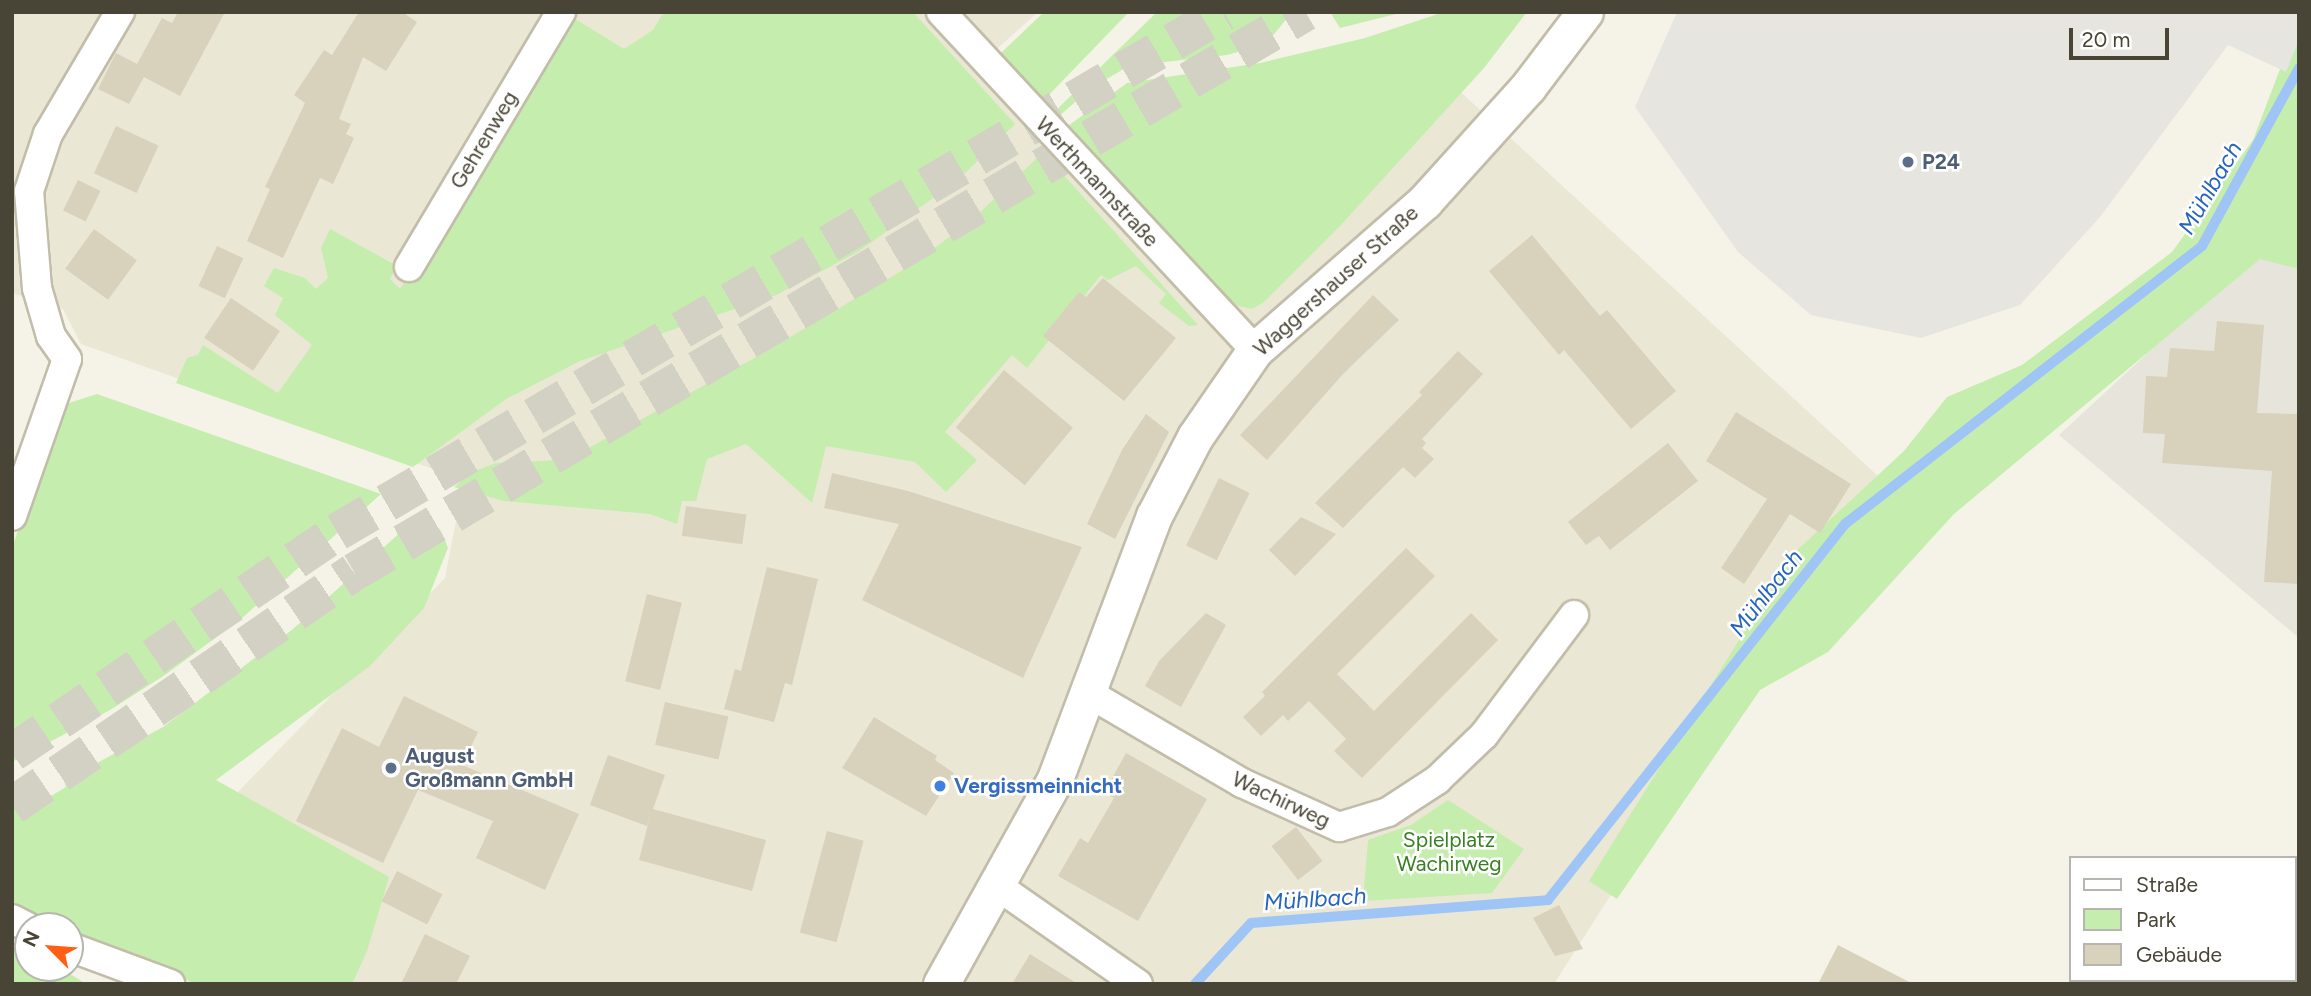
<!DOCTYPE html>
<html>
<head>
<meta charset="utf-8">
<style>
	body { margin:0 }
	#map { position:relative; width:2311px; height:996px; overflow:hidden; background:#f5f3e8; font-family:Figtree,sans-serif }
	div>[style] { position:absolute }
	.residential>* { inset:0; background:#eae7d5 }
	.industrial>* { inset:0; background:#e7e4dc }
	.green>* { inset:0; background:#c5edad }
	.parking>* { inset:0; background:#e6e5e0 }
	.stream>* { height:10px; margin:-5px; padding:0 5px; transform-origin:5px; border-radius:5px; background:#9fc4f6 }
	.building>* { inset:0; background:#d8d1bc; transform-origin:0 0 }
	.trunk-tunnel>* { height:38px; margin-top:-19px; transform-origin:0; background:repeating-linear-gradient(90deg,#d3d0c4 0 38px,transparent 0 57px) }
	.roads { filter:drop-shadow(2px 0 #c2bda9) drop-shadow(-2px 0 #c2bda9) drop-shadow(0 2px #c2bda9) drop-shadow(0 -2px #c2bda9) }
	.minor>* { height:28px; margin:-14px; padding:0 14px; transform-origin:14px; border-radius:14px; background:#fff }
	.tertiary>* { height:35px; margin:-17.5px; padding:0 17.5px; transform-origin:17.5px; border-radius:17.5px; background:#fff }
	.dots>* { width:19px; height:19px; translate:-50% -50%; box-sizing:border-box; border:4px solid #fff; border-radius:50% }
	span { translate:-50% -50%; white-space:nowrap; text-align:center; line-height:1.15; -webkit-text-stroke:5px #fff; paint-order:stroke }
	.street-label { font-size:21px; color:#494536 }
	.service-label { font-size:21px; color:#4e5e75; font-weight:700 }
	.left { translate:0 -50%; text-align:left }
	.shop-label { font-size:21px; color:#366cbe; font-weight:700 }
	.park-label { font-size:21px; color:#378023 }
	.water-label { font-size:23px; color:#2564bf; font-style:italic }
	.frame { position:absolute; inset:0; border:14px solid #494536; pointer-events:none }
	.legend { position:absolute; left:2069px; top:856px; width:228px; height:126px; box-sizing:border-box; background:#fff; border:2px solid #b6b5af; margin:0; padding:9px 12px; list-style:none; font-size:21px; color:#494536 }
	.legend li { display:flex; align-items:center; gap:14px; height:35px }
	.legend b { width:35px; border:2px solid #b6b5af }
	.north { position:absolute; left:14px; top:912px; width:70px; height:70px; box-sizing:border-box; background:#fff; border:2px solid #b6b5af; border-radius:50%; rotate:295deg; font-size:19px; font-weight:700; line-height:28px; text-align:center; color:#494536 }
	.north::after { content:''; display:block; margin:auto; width:24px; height:32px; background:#ff5f15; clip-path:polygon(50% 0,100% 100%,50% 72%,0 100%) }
	.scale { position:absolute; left:2069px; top:28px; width:100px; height:32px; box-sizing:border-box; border:4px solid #494536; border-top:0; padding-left:9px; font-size:21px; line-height:24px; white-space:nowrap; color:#494536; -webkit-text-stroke:5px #fff; paint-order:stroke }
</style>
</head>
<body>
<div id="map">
	<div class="residential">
		<div style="clip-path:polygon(12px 12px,1038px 12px,989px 56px,1244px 304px,1443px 76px,1878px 476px,1554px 984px,313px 984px,236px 794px,445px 578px,464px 480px,81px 344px,63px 309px,12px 293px)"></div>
	</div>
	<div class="industrial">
		<div style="clip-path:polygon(2299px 213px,2299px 638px,2059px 435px)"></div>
	</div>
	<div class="green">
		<div style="clip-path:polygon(664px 12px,913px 12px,1015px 124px,958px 180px,858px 252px,776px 295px,580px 361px,506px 399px,413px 467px,176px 383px,187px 358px,198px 355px,203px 345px,278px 393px,312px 345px,275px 315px,283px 298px,264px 286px,274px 268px,305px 278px,316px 289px,328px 278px,321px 248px,330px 229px,397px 266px,390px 279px,400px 289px,567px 14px,624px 49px,653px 30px)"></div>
		<div style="clip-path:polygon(1044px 12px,1129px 12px,1043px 101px,1000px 54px)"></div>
		<div style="clip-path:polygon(1157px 12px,1292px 12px,1271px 38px,1256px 47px,1227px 55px,1129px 66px,1091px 88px,1057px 118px,1052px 114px)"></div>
		<div style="clip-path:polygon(1330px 12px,1404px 12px,1340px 28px)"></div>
		<div style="clip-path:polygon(1444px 12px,1527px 12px,1484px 68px,1340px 226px,1264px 302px,1252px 309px,1238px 306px,1222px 292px,1068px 126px,1127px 83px,1260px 63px,1365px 38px)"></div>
		<div style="clip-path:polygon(2299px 19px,2299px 269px,2260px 259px,1954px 514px,1828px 652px,1760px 690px,1617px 899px,1589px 881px,1792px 555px,1904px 451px,1947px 397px,2022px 365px,2172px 252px,2253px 140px)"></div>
		<div style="clip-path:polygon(1043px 152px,1198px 325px,1189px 326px,1159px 303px,1166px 294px,1136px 266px,1108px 280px,1101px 275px,1027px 368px,1012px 355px,945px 432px,977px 460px,946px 492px,915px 462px,826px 446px,812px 503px,746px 444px,707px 459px,696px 501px,682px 501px,677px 524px,650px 514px,504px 501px,454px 487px,472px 472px,496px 463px,560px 460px,579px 453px,762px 354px,913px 264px,971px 221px)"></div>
		<div style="clip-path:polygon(97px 394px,381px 494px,241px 619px,165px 675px,110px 710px,12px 762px,12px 548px,54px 423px,69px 403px)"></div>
		<div style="clip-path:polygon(423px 512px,441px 531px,448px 548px,424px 608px,370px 666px,216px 780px,389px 877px,367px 951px,352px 984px,197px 984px,131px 960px,70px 931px,70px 926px,59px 926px,12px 902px,12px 805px,45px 790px,51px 796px,66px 787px,64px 781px,163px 727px,293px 629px)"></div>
		<div style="clip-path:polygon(1448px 800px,1524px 849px,1492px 893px,1363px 901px,1368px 840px,1411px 825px)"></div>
		<div style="clip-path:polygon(12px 943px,28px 951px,28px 968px,61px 968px,86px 984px,12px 984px)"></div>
	</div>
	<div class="parking">
		<div style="clip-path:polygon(1677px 12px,2299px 12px,2299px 40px,2286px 72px,2228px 45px,2100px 217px,2020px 305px,1921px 338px,1811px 315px,1738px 252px,1635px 107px)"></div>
	</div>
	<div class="stream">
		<div style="left:1195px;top:984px;width:83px;rotate:-47.4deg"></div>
		<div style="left:1251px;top:923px;width:298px;rotate:-4.4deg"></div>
		<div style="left:1548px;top:900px;width:479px;rotate:-51.7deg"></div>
		<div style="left:1845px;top:524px;width:452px;rotate:-37.9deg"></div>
		<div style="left:2202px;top:246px;width:203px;rotate:-61.4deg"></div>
	</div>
	<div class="building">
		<div style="clip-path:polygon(178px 12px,225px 12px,180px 96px,144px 77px,129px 104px,98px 89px,116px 53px,137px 64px,162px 18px,172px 23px)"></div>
		<div style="clip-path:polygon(359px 12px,402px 12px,417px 22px,386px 71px,363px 57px,339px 119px,351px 124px,346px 134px,354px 138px,333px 184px,320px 178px,283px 258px,247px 241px,270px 189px,265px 187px,305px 103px,294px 95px,324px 50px,332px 55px)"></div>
		<div style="left:116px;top:126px;width:47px;height:52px;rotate:25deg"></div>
		<div style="left:78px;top:180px;width:25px;height:34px;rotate:26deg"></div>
		<div style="left:94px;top:229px;width:53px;height:49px;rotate:36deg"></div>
		<div style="clip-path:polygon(1532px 235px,1600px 316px,1607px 310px,1676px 391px,1631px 429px,1564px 350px,1559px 355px,1489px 271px)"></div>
		<div style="left:217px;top:246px;width:29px;height:44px;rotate:25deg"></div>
		<div style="clip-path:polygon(1103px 278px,1176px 338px,1124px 401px,1043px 336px,1079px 292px,1086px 297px)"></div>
		<div style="clip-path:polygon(1373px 295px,1399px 320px,1343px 374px,1267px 460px,1240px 435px)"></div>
		<div style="left:231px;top:298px;width:59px;height:48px;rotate:34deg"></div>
		<div style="clip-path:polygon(2217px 321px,2264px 325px,2257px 413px,2299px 414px,2299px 584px,2264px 582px,2272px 471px,2162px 463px,2165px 434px,2143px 433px,2146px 376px,2167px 377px,2170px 348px,2214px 351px)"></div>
		<div style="clip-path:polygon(1458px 351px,1483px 374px,1422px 439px,1426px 443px,1422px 448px,1434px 459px,1415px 478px,1403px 467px,1343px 528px,1315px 503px,1422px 395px,1419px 392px)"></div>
		<div style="left:1004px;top:370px;width:90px;height:75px;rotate:40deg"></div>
		<div style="clip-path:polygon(1736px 412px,1851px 484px,1820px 533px,1790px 514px,1744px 584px,1721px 568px,1767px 499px,1706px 461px)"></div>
		<div style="clip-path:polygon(1146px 414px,1169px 432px,1115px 539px,1087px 524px,1122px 450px)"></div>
		<div style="clip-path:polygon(1668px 443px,1698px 481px,1610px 550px,1599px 536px,1586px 545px,1568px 522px)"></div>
		<div style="clip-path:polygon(832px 473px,908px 491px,1082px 547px,1023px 678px,862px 600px,899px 524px,824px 508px)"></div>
		<div style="left:1219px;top:478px;width:34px;height:75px;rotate:26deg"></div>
		<div style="left:686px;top:506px;width:61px;height:30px;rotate:8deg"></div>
		<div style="clip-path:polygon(1301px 517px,1336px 534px,1295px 576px,1269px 550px)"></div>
		<div style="clip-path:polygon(1406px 548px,1435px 576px,1337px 674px,1374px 711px,1471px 613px,1498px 640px,1362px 778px,1334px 751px,1346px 739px,1309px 701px,1288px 721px,1283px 715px,1261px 736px,1243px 717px,1265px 696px,1262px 692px)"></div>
		<div style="clip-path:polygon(767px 567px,818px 579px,792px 685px,785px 683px,774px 722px,724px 709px,735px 669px,741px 671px)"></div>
		<div style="left:647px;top:594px;width:36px;height:90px;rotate:14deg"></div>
		<div style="clip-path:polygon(1206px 613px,1226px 625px,1181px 707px,1145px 686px,1159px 661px)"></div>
		<div style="clip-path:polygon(404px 696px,478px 732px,462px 765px,579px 814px,545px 890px,476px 858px,493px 821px,418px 790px,383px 863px,296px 821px,342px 728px,379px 747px)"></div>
		<div style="left:665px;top:702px;width:65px;height:44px;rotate:13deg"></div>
		<div style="clip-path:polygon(874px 717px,937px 756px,935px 760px,954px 773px,926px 816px,842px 768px)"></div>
		<div style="clip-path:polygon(1126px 753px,1207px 799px,1138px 921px,1058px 876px,1080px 838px,1088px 843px,1114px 798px,1104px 793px)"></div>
		<div style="clip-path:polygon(608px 755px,665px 775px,653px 809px,766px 840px,752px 891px,639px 860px,650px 816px,647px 826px,590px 805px)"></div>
		<div style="left:1296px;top:827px;width:43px;height:31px;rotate:52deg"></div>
		<div style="left:827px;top:831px;width:38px;height:105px;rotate:15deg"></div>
		<div style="left:397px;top:871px;width:51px;height:34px;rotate:27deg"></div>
		<div style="clip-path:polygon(1559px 905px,1583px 949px,1555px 956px,1533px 918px)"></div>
		<div style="clip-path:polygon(425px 934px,470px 956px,456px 984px,401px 984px)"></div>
		<div style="clip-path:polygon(1838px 945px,1913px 984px,1818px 984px)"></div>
		<div style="clip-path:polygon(1030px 954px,1078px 984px,1012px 984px)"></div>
	</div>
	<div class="trunk-tunnel">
		<div style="left:12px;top:753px;width:393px;rotate:-34.2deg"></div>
		<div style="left:337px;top:532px;width:1028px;rotate:-30.38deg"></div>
		<div style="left:12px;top:806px;width:414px;rotate:-34.4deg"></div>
		<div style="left:354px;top:572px;width:1104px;rotate:-30.47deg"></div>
	</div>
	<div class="roads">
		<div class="minor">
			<div style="left:941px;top:12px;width:461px;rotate:47.1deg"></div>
			<div style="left:409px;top:267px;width:297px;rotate:-59.2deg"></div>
			<div style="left:12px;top:516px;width:166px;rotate:-70.7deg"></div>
			<div style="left:67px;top:359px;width:28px;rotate:-125deg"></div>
			<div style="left:51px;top:336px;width:50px;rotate:-106.3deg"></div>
			<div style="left:37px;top:288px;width:97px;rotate:-94.7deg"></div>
			<div style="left:29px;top:191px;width:60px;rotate:-71.6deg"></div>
			<div style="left:48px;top:134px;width:142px;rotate:-59.5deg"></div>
			<div style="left:1088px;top:693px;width:178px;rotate:30.3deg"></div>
			<div style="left:1242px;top:783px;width:107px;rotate:24.4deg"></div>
			<div style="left:1339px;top:827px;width:51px;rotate:-17deg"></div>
			<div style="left:1388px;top:812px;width:59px;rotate:-33.1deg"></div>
			<div style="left:1437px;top:780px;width:65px;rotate:-43.8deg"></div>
			<div style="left:1484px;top:735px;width:150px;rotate:-53.1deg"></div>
			<div style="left:996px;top:885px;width:173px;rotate:34.9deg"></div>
			<div style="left:12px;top:919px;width:18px;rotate:27deg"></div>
			<div style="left:70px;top:947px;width:107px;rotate:20.3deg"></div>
		</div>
		<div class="tertiary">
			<div style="left:941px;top:984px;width:235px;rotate:-60.9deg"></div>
			<div style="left:1055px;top:779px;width:281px;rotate:-69.4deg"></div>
			<div style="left:1154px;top:516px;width:89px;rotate:-62.6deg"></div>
			<div style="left:1195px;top:437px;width:106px;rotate:-55.4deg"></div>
			<div style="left:1255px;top:350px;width:226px;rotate:-41.2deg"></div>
			<div style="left:1425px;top:201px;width:154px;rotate:-47.9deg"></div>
			<div style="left:1528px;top:87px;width:94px;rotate:-52.8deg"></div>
		</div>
	</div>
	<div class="dots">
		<div style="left:1908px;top:162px;background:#5c6f8a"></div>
		<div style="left:391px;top:768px;background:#5c6f8a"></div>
		<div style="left:940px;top:786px;background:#3f7fe0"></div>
	</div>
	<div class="street-label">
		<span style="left:484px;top:140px;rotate:-59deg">Gehrenweg</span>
		<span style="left:1097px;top:182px;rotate:47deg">Werthmannstraße</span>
		<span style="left:1336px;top:281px;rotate:-42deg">Waggershauser Straße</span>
		<span style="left:1281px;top:800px;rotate:25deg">Wachirweg</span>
	</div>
	<div class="service-label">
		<span class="left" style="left:1922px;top:162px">P24</span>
		<span class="left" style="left:405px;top:768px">August<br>Großmann GmbH</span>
	</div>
	<div class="shop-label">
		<span class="left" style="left:954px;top:786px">Vergissmeinnicht</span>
	</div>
	<div class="park-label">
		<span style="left:1449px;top:852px">Spielplatz<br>Wachirweg</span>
	</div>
	<div class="water-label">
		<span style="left:2210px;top:188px;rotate:-60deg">Mühlbach</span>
		<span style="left:1766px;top:593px;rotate:-52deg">Mühlbach</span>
		<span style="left:1315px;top:899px;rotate:-4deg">Mühlbach</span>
	</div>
	<div class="frame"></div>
	<ul class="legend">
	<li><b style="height:9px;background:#fff"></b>Straße</li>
	<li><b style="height:19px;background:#c5edad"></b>Park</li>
	<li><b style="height:19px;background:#d8d1bc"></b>Gebäude</li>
	</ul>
	<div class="north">N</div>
	<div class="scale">20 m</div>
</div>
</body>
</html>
